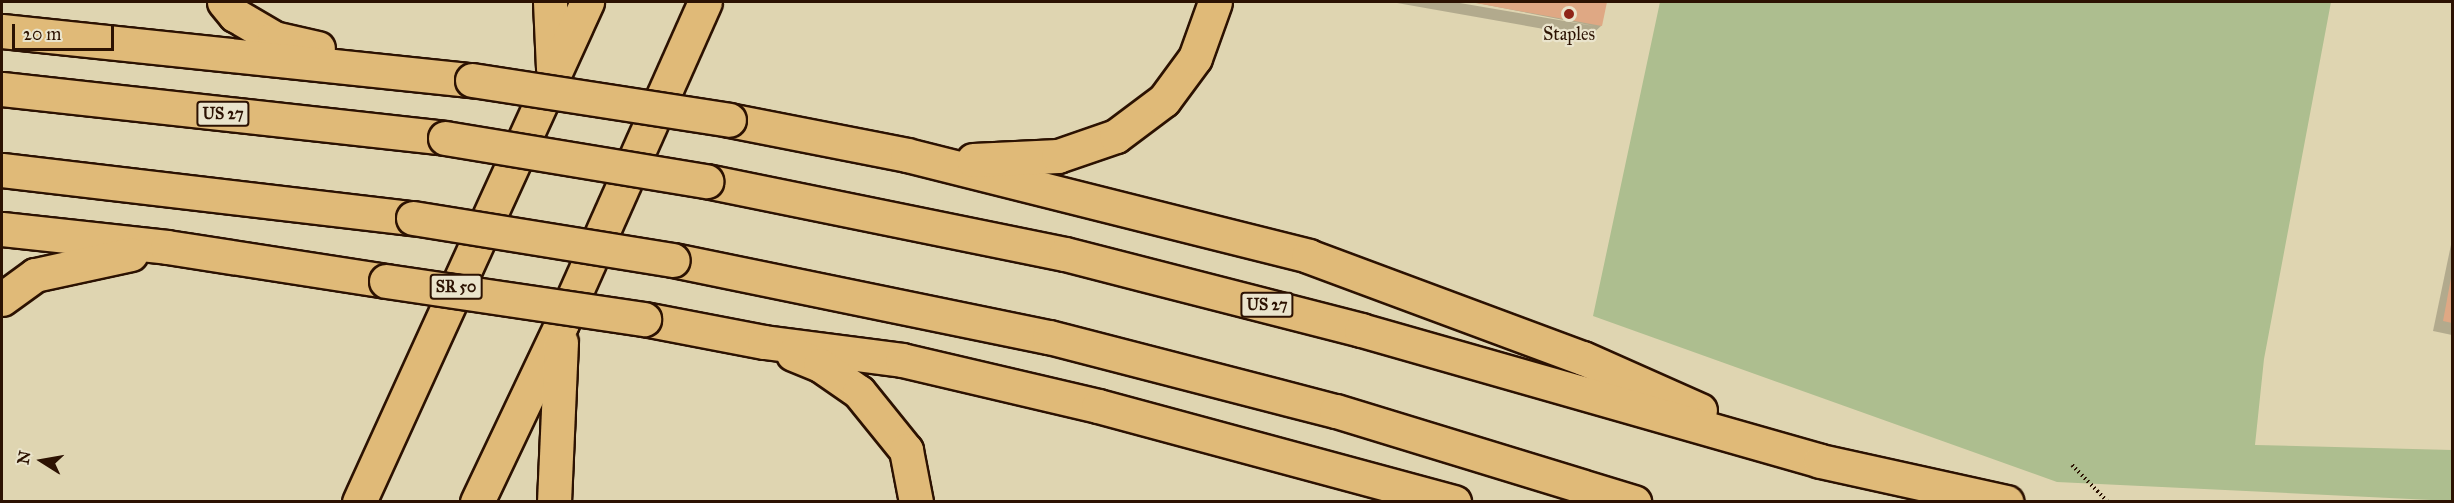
<!DOCTYPE html>
<html>
<head>
<meta charset="utf-8">
<style>
	body { margin:0 }
	#map { position:relative; width:2454px; height:503px; overflow:hidden; background:#dfd5b1; font-family:"IM FELL Great Primer",serif }
	div>[style] { position:absolute }
	.green>* { inset:0; background:#adbe8f }
	.shadow>* { inset:0; background:#0003 }
	.building>* { inset:0; background:#dfa884 }
	.path>* { height:4px; margin-top:-2px; transform-origin:0; background:repeating-linear-gradient(90deg,#2c1202 0 1.5px,transparent 0 4.5px) }
	.roads { filter:drop-shadow(2px 0 #2c1202) drop-shadow(-2px 0 #2c1202) drop-shadow(0 2px #2c1202) drop-shadow(0 -2px #2c1202) }
	.highway>* { height:33px; margin:-16.5px; padding:0 16.5px; transform-origin:16.5px; border-radius:16.5px; background:#e0ba78 }
	.bridges { filter:drop-shadow(2px 0 #2c1202) drop-shadow(-2px 0 #2c1202) drop-shadow(0 2px #2c1202) drop-shadow(0 -2px #2c1202) }
	.highway-bridge>* { height:33px; margin:-16.5px; padding:0 16.5px; transform-origin:16.5px; border-radius:16.5px; background:#e0ba78 }
	.dots>* { width:16px; height:16px; translate:-50% -50%; box-sizing:border-box; border:3px solid #eae4cc; border-radius:50% }
	span { translate:-50% -50%; white-space:nowrap; text-align:center; line-height:1.15; -webkit-text-stroke:4.5px #eae4cc; paint-order:stroke }
	.shield-label span { padding:2px 4px; background:#eae4cc; border:2px solid; border-radius:4px; -webkit-text-stroke-width:0 }
	.shield-label { font-size:16px; color:#2c1202; font-weight:700 }
	.poi-label { font-size:18px; color:#2c1202 }
	.frame { position:absolute; inset:0; border:3px solid #2c1202; pointer-events:none }
	.north { position:absolute; left:12px; top:431px; width:60px; height:60px; -webkit-text-stroke:4px #eae4cc; paint-order:stroke; rotate:281deg; font-size:16px; font-weight:700; line-height:24px; text-align:center; color:#2c1202 }
	.north::after { content:''; display:block; margin:auto; width:21px; height:27px; background:#2c1202; clip-path:polygon(50% 0,100% 100%,50% 72%,0 100%) }
	.scale { position:absolute; left:12px; top:24px; width:102px; height:27px; box-sizing:border-box; border:3px solid #2c1202; border-top:0; padding-left:8px; font-size:18px; line-height:21px; white-space:nowrap; color:#2c1202; -webkit-text-stroke:4px #eae4cc; paint-order:stroke }
</style>
</head>
<body>
<div id="map">
	<div class="green">
		<div style="clip-path:polygon(1660px 2px,2331px 2px,2264px 359px,2255px 445px,2452px 450px,2452px 501px,2057px 482px,1593px 316px)"></div>
	</div>
	<div class="shadow">
		<div style="clip-path:polygon(1454px 2px,1594px 26px,1472px 2px,1605px 2px,1601px 26px,1589px 37px,1397px 3px)"></div>
		<div style="clip-path:polygon(2452px 240px,2452px 335px,2433px 331px)"></div>
	</div>
	<div class="building">
		<div style="clip-path:polygon(1470px 2px,1607px 2px,1602px 26px)"></div>
		<div style="clip-path:polygon(2451px 278px,2452px 278px,2452px 323px,2443px 321px)"></div>
	</div>
	<div class="path">
		<div style="left:2072px;top:465px;width:52px;rotate:45.8deg"></div>
	</div>
	<div class="roads">
		<div class="highway">
			<div style="left:224px;top:2px;width:17px;rotate:50deg"></div>
			<div style="left:235px;top:15px;width:45px;rotate:30.5deg"></div>
			<div style="left:274px;top:38px;width:45px;rotate:12.8deg"></div>
			<div style="left:550px;top:2px;width:67px;rotate:87.4deg"></div>
			<div style="left:2px;top:31px;width:473px;rotate:6deg"></div>
			<div style="left:2px;top:89px;width:446px;rotate:6.3deg"></div>
			<div style="left:729px;top:120px;width:181px;rotate:11.1deg"></div>
			<div style="left:907px;top:155px;width:414px;rotate:14.1deg"></div>
			<div style="left:1308px;top:256px;width:293px;rotate:20.4deg"></div>
			<div style="left:1583px;top:358px;width:128px;rotate:24deg"></div>
			<div style="left:973px;top:160px;width:85px;rotate:-2.7deg"></div>
			<div style="left:1058px;top:156px;width:61px;rotate:-19deg"></div>
			<div style="left:1116px;top:136px;width:60px;rotate:-36.9deg"></div>
			<div style="left:1164px;top:100px;width:52px;rotate:-53.6deg"></div>
			<div style="left:1195px;top:58px;width:59px;rotate:-70.3deg"></div>
			<div style="left:2px;top:170px;width:414px;rotate:6.7deg"></div>
			<div style="left:706px;top:181px;width:366px;rotate:11.5deg"></div>
			<div style="left:1065px;top:254px;width:306px;rotate:14.4deg"></div>
			<div style="left:1361px;top:330px;width:477px;rotate:15.9deg"></div>
			<div style="left:1820px;top:461px;width:191px;rotate:12.4deg"></div>
			<div style="left:2px;top:229px;width:166px;rotate:6.2deg"></div>
			<div style="left:167px;top:247px;width:222px;rotate:8.8deg"></div>
			<div style="left:673px;top:260px;width:384px;rotate:11.6deg"></div>
			<div style="left:1049px;top:337px;width:296px;rotate:14.5deg"></div>
			<div style="left:1336px;top:411px;width:312px;rotate:17deg"></div>
			<div style="left:2px;top:299px;width:41px;rotate:-36deg"></div>
			<div style="left:35px;top:275px;width:98px;rotate:-12.3deg"></div>
			<div style="left:644px;top:319px;width:122px;rotate:10.9deg"></div>
			<div style="left:764px;top:342px;width:139px;rotate:7.4deg"></div>
			<div style="left:902px;top:360px;width:201px;rotate:13.2deg"></div>
			<div style="left:1098px;top:406px;width:369px;rotate:15.1deg"></div>
			<div style="left:793px;top:354px;width:29px;rotate:22deg"></div>
			<div style="left:820px;top:365px;width:47px;rotate:34.7deg"></div>
			<div style="left:859px;top:392px;width:75px;rotate:51deg"></div>
			<div style="left:906px;top:450px;width:53px;rotate:79.1deg"></div>
			<div style="left:359px;top:502px;width:550px;rotate:-65.49deg"></div>
			<div style="left:477px;top:502px;width:198px;rotate:-64.6deg"></div>
			<div style="left:562px;top:323px;width:351px;rotate:-66deg"></div>
			<div style="left:554px;top:502px;width:160px;rotate:-87.5deg"></div>
		</div>
	</div>
	<div class="bridges">
		<div class="highway-bridge">
			<div style="left:472px;top:80px;width:260px;rotate:8.8deg"></div>
			<div style="left:445px;top:138px;width:265px;rotate:9.4deg"></div>
			<div style="left:413px;top:218px;width:263px;rotate:9.2deg"></div>
			<div style="left:386px;top:281px;width:261px;rotate:8.4deg"></div>
		</div>
	</div>
	<div class="dots">
		<div style="left:1569px;top:14px;background:#8f2418"></div>
	</div>
	<div class="shield-label">
		<span style="left:223px;top:114px">US 27</span>
		<span style="left:456px;top:287px">SR 50</span>
		<span style="left:1267px;top:305px">US 27</span>
	</div>
	<div class="poi-label">
		<span style="left:1569px;top:34px">Staples</span>
	</div>
	<div class="frame"></div>
	<div class="north">N</div>
	<div class="scale">20 m</div>
</div>
</body>
</html>
